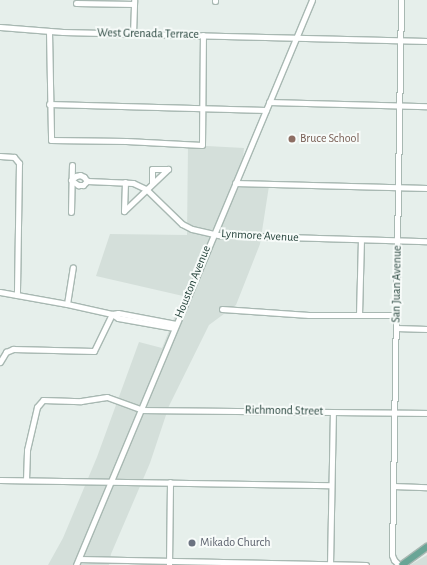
<!DOCTYPE html>
<html>
<head>
<meta charset="utf-8">
<style>
	body { margin:0 }
	#map { position:relative; width:427px; height:565px; overflow:hidden; background:#e6efeb; font-family:"Alegreya Sans",sans-serif }
	div>[style] { position:absolute }
	.built>* { inset:0; background:#d4dfda }
	.roads { filter:drop-shadow(1px 0 #a8b8b2) drop-shadow(-1px 0 #a8b8b2) drop-shadow(0 1px #a8b8b2) drop-shadow(0 -1px #a8b8b2) }
	.minor>* { height:5px; margin:-2.5px; padding:0 2.5px; transform-origin:2.5px; border-radius:2.5px; background:#fff }
	.major>* { height:6px; margin:-3px; padding:0 3px; transform-origin:3px; border-radius:3px; background:#6aa596 }
	.dots>* { width:11px; height:11px; translate:-50% -50%; box-sizing:border-box; border:2px solid #f7fbf9; border-radius:50% }
	span { translate:-50% -50%; white-space:nowrap; text-align:center; line-height:1.15; -webkit-text-stroke:4px #f7fbf9; paint-order:stroke }
	.street-label { font-size:12px; color:#24423a }
	.education-label { font-size:12px; color:#785e54 }
	.left { translate:0 -50%; text-align:left }
	.worship-label { font-size:12px; color:#5b616d }
</style>
</head>
<body>
<div id="map">
	<div class="built">
		<div style="clip-path:polygon(188px 145px,244px 148px,241px 180px,269px 186px,260px 244px,236px 305px,209px 325px,169px 406px,150px 463px,111px 554px,109px 565px,48px 565px,63px 538px,97px 457px,139px 342px,162px 348px,183px 296px,96px 276px,110px 234px,187px 235px)"></div>
		<div style="clip-path:polygon(427px 555px,427px 565px,410px 565px)"></div>
	</div>
	<div class="roads">
		<div class="minor">
			<div style="left:215px;top:1px;width:1px;rotate:-90deg"></div>
			<div style="left:76px;top:3px;width:58px;rotate:1deg"></div>
			<div style="left:0;top:27px;width:63px;rotate:4.5deg"></div>
			<div style="left:63px;top:32px;width:364px;rotate:1.4deg"></div>
			<div style="left:49px;top:31px;width:109px;rotate:88.9deg"></div>
			<div style="left:51px;top:140px;width:75px;rotate:0.8deg"></div>
			<div style="left:126px;top:141px;width:76px;rotate:3deg"></div>
			<div style="left:202px;top:145px;width:110px;rotate:-89.5deg"></div>
			<div style="left:133px;top:34px;width:34px;rotate:-88deg"></div>
			<div style="left:269px;top:102px;width:158px;rotate:1.5deg"></div>
			<div style="left:49px;top:104px;width:217px;rotate:1.6deg"></div>
			<div style="left:0;top:156px;width:14px;rotate:4deg"></div>
			<div style="left:14px;top:157px;width:8px;rotate:50deg"></div>
			<div style="left:19px;top:163px;width:132px;rotate:90.9deg"></div>
			<div style="left:87px;top:181px;width:5px;rotate:-127deg"></div>
			<div style="left:84px;top:177px;width:4px;rotate:-153deg"></div>
			<div style="left:80px;top:175px;width:4px;rotate:166deg"></div>
			<div style="left:76px;top:176px;width:6px;rotate:141deg"></div>
			<div style="left:71px;top:180px;width:9px;rotate:36deg"></div>
			<div style="left:78px;top:185px;width:5px"></div>
			<div style="left:83px;top:185px;width:6px;rotate:-45deg"></div>
			<div style="left:87px;top:181px;width:46px;rotate:2.5deg"></div>
			<div style="left:133px;top:183px;width:14px;rotate:25deg"></div>
			<div style="left:146px;top:189px;width:50px;rotate:44.2deg"></div>
			<div style="left:182px;top:224px;width:11px;rotate:27deg"></div>
			<div style="left:192px;top:229px;width:28px;rotate:13deg"></div>
			<div style="left:219px;top:235px;width:208px;rotate:1.7deg"></div>
			<div style="left:125px;top:182px;width:29px;rotate:92deg"></div>
			<div style="left:124px;top:211px;width:61px;rotate:-43.7deg"></div>
			<div style="left:168px;top:169px;width:16px;rotate:180deg"></div>
			<div style="left:152px;top:169px;width:14px;rotate:90deg"></div>
			<div style="left:235px;top:183px;width:192px;rotate:1.5deg"></div>
			<div style="left:71px;top:212px;width:47px;rotate:-88.8deg"></div>
			<div style="left:0;top:292px;width:68px;rotate:10.2deg"></div>
			<div style="left:67px;top:304px;width:46px;rotate:12.5deg"></div>
			<div style="left:112px;top:314px;width:7px;rotate:34deg"></div>
			<div style="left:118px;top:318px;width:57px;rotate:10.1deg"></div>
			<div style="left:67px;top:304px;width:37px;rotate:-81deg"></div>
			<div style="left:222px;top:309px;width:87px;rotate:3.9deg"></div>
			<div style="left:309px;top:315px;width:87px"></div>
			<div style="left:112px;top:314px;width:6px;rotate:-9deg"></div>
			<div style="left:118px;top:313px;width:59px;rotate:10.7deg"></div>
			<div style="left:359px;top:315px;width:75px;rotate:-88.5deg"></div>
			<div style="left:396px;top:328px;width:31px;rotate:2deg"></div>
			<div style="left:0;top:362px;width:12px;rotate:-59deg"></div>
			<div style="left:6px;top:352px;width:8px;rotate:-23deg"></div>
			<div style="left:13px;top:349px;width:81px;rotate:1.4deg"></div>
			<div style="left:94px;top:351px;width:41px;rotate:-64.1deg"></div>
			<div style="left:0;top:480px;width:331px;rotate:0.9deg"></div>
			<div style="left:26px;top:480px;width:30px;rotate:-88deg"></div>
			<div style="left:27px;top:450px;width:44px;rotate:-76.9deg"></div>
			<div style="left:37px;top:407px;width:9px;rotate:-49deg"></div>
			<div style="left:43px;top:400px;width:38px;rotate:2deg"></div>
			<div style="left:81px;top:401px;width:26px;rotate:-9deg"></div>
			<div style="left:107px;top:397px;width:37px;rotate:20deg"></div>
			<div style="left:142px;top:410px;width:285px;rotate:0.6deg"></div>
			<div style="left:393px;top:486px;width:34px;rotate:2deg"></div>
			<div style="left:79px;top:559px;width:287px;rotate:1.2deg"></div>
			<div style="left:76px;top:565px;width:612px;rotate:-67.33deg"></div>
			<div style="left:169px;top:565px;width:83px;rotate:-89.3deg"></div>
			<div style="left:330px;top:565px;width:153px;rotate:-88.9deg"></div>
			<div style="left:399px;top:565px;width:7px;rotate:-135deg"></div>
			<div style="left:394px;top:560px;width:5px;rotate:-112deg"></div>
			<div style="left:392px;top:555px;width:555px;rotate:-89.07deg"></div>
		</div>
		<div class="major">
			<div style="left:402px;top:565px;width:31px;rotate:-36deg"></div>
		</div>
	</div>
	<div class="dots">
		<div style="left:292px;top:139px;background:#8d6e63"></div>
		<div style="left:192px;top:543px;background:#6b7280"></div>
	</div>
	<div class="street-label">
		<span style="left:148px;top:34px;rotate:1deg">West Grenada Terrace</span>
		<span style="left:260px;top:236px;rotate:3deg">Lynmore Avenue</span>
		<span style="left:193px;top:282px;rotate:-68deg">Houston Avenue</span>
		<span style="left:397px;top:284px;rotate:-89deg">San Juan Avenue</span>
		<span style="left:284px;top:411px;rotate:1deg">Richmond Street</span>
	</div>
	<div class="education-label">
		<span class="left" style="left:300px;top:139px">Bruce School</span>
	</div>
	<div class="worship-label">
		<span class="left" style="left:200px;top:543px">Mikado Church</span>
	</div>
</div>
</body>
</html>
